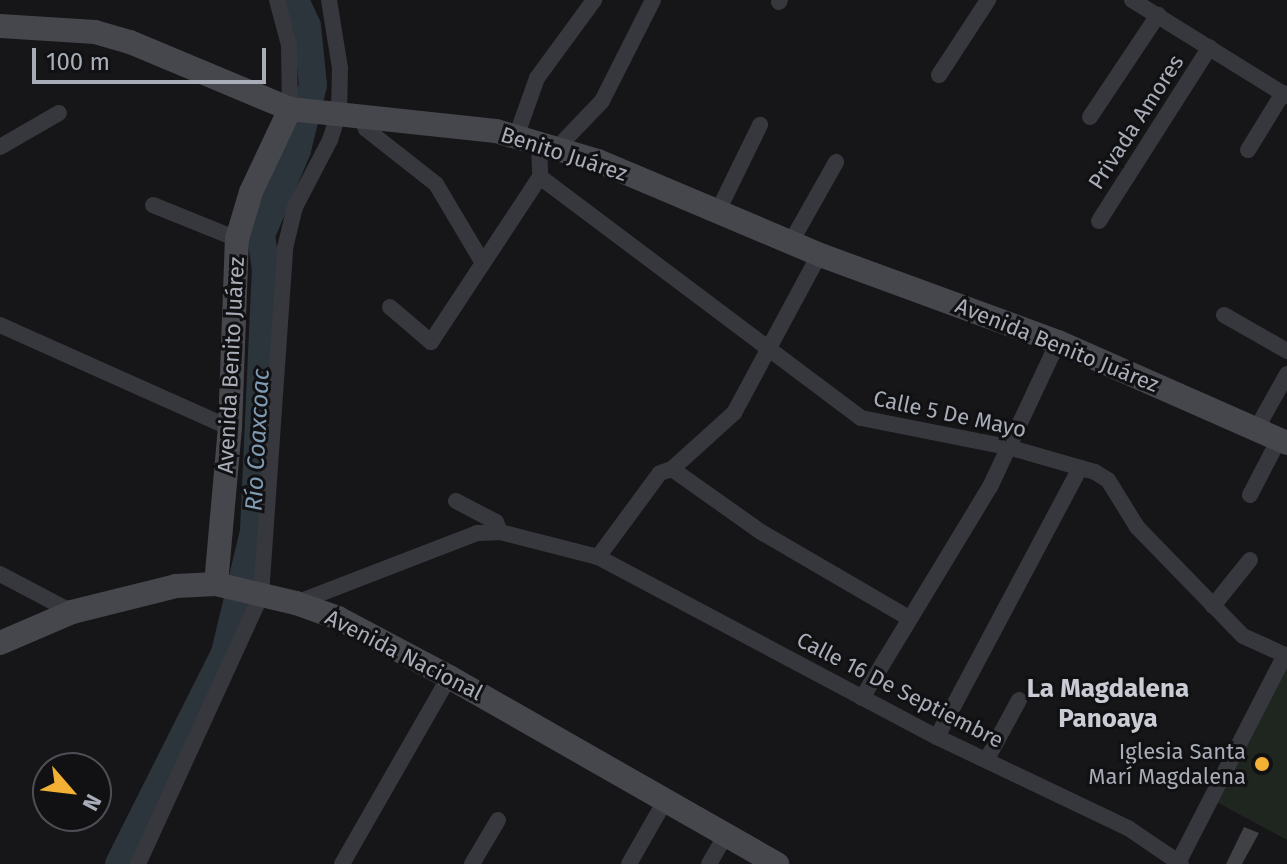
<!DOCTYPE html>
<html>
<head>
<meta charset="utf-8">
<style>
	body { margin:0 }
	#map { position:relative; width:1287px; height:864px; overflow:hidden; background:#161618; font-family:"Fira Sans",sans-serif }
	div>[style] { position:absolute }
	.green>* { inset:0; background:#1e261f }
	.river>* { height:28px; margin:-14px; padding:0 14px; transform-origin:14px; border-radius:14px; background:#2c353c }
	.building>* { inset:0; background:#404145 }
	.street>* { height:16px; margin:-8px; padding:0 8px; transform-origin:8px; border-radius:8px; background:#37383d }
	.secondary>* { height:24px; margin:-12px; padding:0 12px; transform-origin:12px; border-radius:12px; background:#45474d }
	.dots>* { width:22px; height:22px; translate:-50% -50%; box-sizing:border-box; border:4px solid #111113; border-radius:50% }
	span { translate:-50% -50%; white-space:nowrap; text-align:center; line-height:1.15; -webkit-text-stroke:6px #111113; paint-order:stroke }
	.street-label { font-size:22px; color:#a8adb8 }
	.poi-label { font-size:22px; color:#a8adb8 }
	.right { translate:-100% -50%; text-align:right }
	.water-label { font-size:24px; color:#7f9bb3; font-style:italic }
	.quarter-label { font-size:26px; color:#c9ccd4; font-weight:700 }
	.north { position:absolute; left:32px; top:752px; width:80px; height:80px; box-sizing:border-box; background:#111113; border:2px solid #4d4f55; border-radius:50%; rotate:118deg; font-size:22px; font-weight:700; line-height:32px; text-align:center; color:#a8adb8 }
	.north::after { content:''; display:block; margin:auto; width:28px; height:36px; background:#f2b134; clip-path:polygon(50% 0,100% 100%,50% 72%,0 100%) }
	.scale { position:absolute; left:32px; top:48px; width:234px; height:36px; box-sizing:border-box; border:4px solid #a8adb8; border-top:0; padding-left:10px; font-size:24px; line-height:28px; white-space:nowrap; color:#a8adb8; -webkit-text-stroke:6px #111113; paint-order:stroke }
</style>
</head>
<body>
<div id="map">
	<div class="green">
		<div style="clip-path:polygon(1287px 658px,1287px 840px,1211px 799px)"></div>
	</div>
	<div class="river">
		<div style="left:119px;top:864px;width:236px;rotate:-63.3deg"></div>
		<div style="left:225px;top:653px;width:125px;rotate:-76.6deg"></div>
		<div style="left:254px;top:531px;width:261px;rotate:-87.4deg"></div>
		<div style="left:266px;top:270px;width:35px;rotate:-98deg"></div>
		<div style="left:261px;top:235px;width:92px;rotate:-67deg"></div>
		<div style="left:297px;top:150px;width:67px;rotate:-76.2deg"></div>
		<div style="left:313px;top:85px;width:59px;rotate:-95.8deg"></div>
		<div style="left:307px;top:26px;width:29px;rotate:-115deg"></div>
	</div>
	<div class="building">
		<div style="clip-path:polygon(1244px 827px,1259px 833px,1242px 864px,1226px 864px)"></div>
	</div>
	<div class="street">
		<div style="left:277px;top:0;width:47px;rotate:75.1deg"></div>
		<div style="left:289px;top:45px;width:64px;rotate:89.1deg"></div>
		<div style="left:1132px;top:0;width:182px;rotate:31.8deg"></div>
		<div style="left:779px;top:2px;width:2px;rotate:-63deg"></div>
		<div style="left:939px;top:75px;width:90px;rotate:-56.8deg"></div>
		<div style="left:360px;top:116px;width:14px;rotate:65deg"></div>
		<div style="left:366px;top:129px;width:89px;rotate:38.2deg"></div>
		<div style="left:436px;top:184px;width:92px;rotate:59.3deg"></div>
		<div style="left:1090px;top:117px;width:123px;rotate:-56.3deg"></div>
		<div style="left:516px;top:137px;width:63px;rotate:-70.4deg"></div>
		<div style="left:537px;top:78px;width:97px;rotate:-53.8deg"></div>
		<div style="left:539px;top:143px;width:34px;rotate:88deg"></div>
		<div style="left:540px;top:177px;width:401px;rotate:36.9deg"></div>
		<div style="left:861px;top:418px;width:150px;rotate:11.2deg"></div>
		<div style="left:1008px;top:447px;width:91px;rotate:16deg"></div>
		<div style="left:1095px;top:472px;width:15px;rotate:32deg"></div>
		<div style="left:1108px;top:480px;width:55px;rotate:58.3deg"></div>
		<div style="left:1137px;top:527px;width:152px;rotate:45.8deg"></div>
		<div style="left:1243px;top:636px;width:48px;rotate:24.4deg"></div>
		<div style="left:0;top:147px;width:68px;rotate:-30deg"></div>
		<div style="left:556px;top:149px;width:66px;rotate:-46.2deg"></div>
		<div style="left:602px;top:101px;width:113px;rotate:-63.2deg"></div>
		<div style="left:1248px;top:150px;width:67px;rotate:-58.4deg"></div>
		<div style="left:153px;top:205px;width:91px;rotate:22deg"></div>
		<div style="left:718px;top:211px;width:96px;rotate:-64deg"></div>
		<div style="left:1099px;top:221px;width:206px;rotate:-57.5deg"></div>
		<div style="left:791px;top:242px;width:92px;rotate:-60.6deg"></div>
		<div style="left:390px;top:307px;width:54px;rotate:40.5deg"></div>
		<div style="left:431px;top:342px;width:198px;rotate:-56.6deg"></div>
		<div style="left:1224px;top:315px;width:73px;rotate:29.7deg"></div>
		<div style="left:0;top:325px;width:252px;rotate:24.1deg"></div>
		<div style="left:1257px;top:428px;width:62px;rotate:-60.9deg"></div>
		<div style="left:672px;top:469px;width:109px;rotate:35.3deg"></div>
		<div style="left:761px;top:532px;width:171px;rotate:30.2deg"></div>
		<div style="left:1250px;top:495px;width:63px;rotate:-62.6deg"></div>
		<div style="left:456px;top:501px;width:45px;rotate:27.7deg"></div>
		<div style="left:496px;top:522px;width:11px;rotate:68deg"></div>
		<div style="left:598px;top:557px;width:104px;rotate:-53.6deg"></div>
		<div style="left:660px;top:473px;width:13px;rotate:-18deg"></div>
		<div style="left:672px;top:469px;width:84px;rotate:-42.1deg"></div>
		<div style="left:734px;top:413px;width:175px;rotate:-61.7deg"></div>
		<div style="left:817px;top:259px;width:7px;rotate:-27deg"></div>
		<div style="left:0;top:574px;width:81px;rotate:27.8deg"></div>
		<div style="left:296px;top:603px;width:194px;rotate:-21.1deg"></div>
		<div style="left:477px;top:533px;width:23px;rotate:-2deg"></div>
		<div style="left:500px;top:532px;width:101px;rotate:14.3deg"></div>
		<div style="left:598px;top:557px;width:384px;rotate:28deg"></div>
		<div style="left:937px;top:737px;width:212px;rotate:25.5deg"></div>
		<div style="left:1128px;top:828px;width:64px;rotate:34.2deg"></div>
		<div style="left:1213px;top:606px;width:59px;rotate:-51.2deg"></div>
		<div style="left:862px;top:698px;width:247px;rotate:-58.8deg"></div>
		<div style="left:990px;top:487px;width:160px;rotate:-64.9deg"></div>
		<div style="left:937px;top:737px;width:305px;rotate:-62deg"></div>
		<div style="left:987px;top:759px;width:67px;rotate:-61.5deg"></div>
		<div style="left:1179px;top:861px;width:232px;rotate:-62.8deg"></div>
		<div style="left:138px;top:864px;width:296px;rotate:-65.4deg"></div>
		<div style="left:261px;top:595px;width:348px;rotate:-86deg"></div>
		<div style="left:285px;top:248px;width:42px;rotate:-76.3deg"></div>
		<div style="left:295px;top:207px;width:76px;rotate:-62.4deg"></div>
		<div style="left:330px;top:140px;width:29px;rotate:-72deg"></div>
		<div style="left:339px;top:112px;width:44px;rotate:-88.7deg"></div>
		<div style="left:340px;top:68px;width:69px;rotate:-99.2deg"></div>
		<div style="left:342px;top:864px;width:215px;rotate:-60.2deg"></div>
		<div style="left:472px;top:864px;width:51px;rotate:-59.4deg"></div>
		<div style="left:629px;top:864px;width:73px;rotate:-60.3deg"></div>
		<div style="left:709px;top:864px;width:32px;rotate:-60deg"></div>
	</div>
	<div class="secondary">
		<div style="left:0;top:26px;width:95px;rotate:3.6deg"></div>
		<div style="left:95px;top:32px;width:36px;rotate:16deg"></div>
		<div style="left:130px;top:42px;width:173px;rotate:22.7deg"></div>
		<div style="left:290px;top:109px;width:207px;rotate:6.1deg"></div>
		<div style="left:496px;top:131px;width:106px;rotate:16.4deg"></div>
		<div style="left:598px;top:161px;width:244px;rotate:22.9deg"></div>
		<div style="left:823px;top:256px;width:250px;rotate:20.1deg"></div>
		<div style="left:1058px;top:342px;width:250px;rotate:23.8deg"></div>
		<div style="left:216px;top:584px;width:157px;rotate:-84.9deg"></div>
		<div style="left:230px;top:428px;width:189px;rotate:-87.9deg"></div>
		<div style="left:237px;top:239px;width:49px;rotate:-73.4deg"></div>
		<div style="left:251px;top:192px;width:92px;rotate:-64.8deg"></div>
		<div style="left:0;top:643px;width:78px;rotate:-23.3deg"></div>
		<div style="left:72px;top:612px;width:107px;rotate:-14deg"></div>
		<div style="left:176px;top:586px;width:40px;rotate:-2.9deg"></div>
		<div style="left:216px;top:584px;width:82px;rotate:13.4deg"></div>
		<div style="left:296px;top:603px;width:45px;rotate:19.7deg"></div>
		<div style="left:338px;top:618px;width:126px;rotate:28deg"></div>
		<div style="left:449px;top:677px;width:378px;rotate:29.7deg"></div>
	</div>
	<div class="dots">
		<div style="left:1262px;top:764px;background:#f2b134"></div>
	</div>
	<div class="street-label">
		<span style="left:1136px;top:122px;rotate:-57deg">Privada Amores</span>
		<span style="left:564px;top:154px;rotate:18deg">Benito Juárez</span>
		<span style="left:1057px;top:345px;rotate:22deg">Avenida Benito Juárez</span>
		<span style="left:231px;top:365px;rotate:-87deg">Avenida Benito Juárez</span>
		<span style="left:950px;top:414px;rotate:12deg">Calle 5 De Mayo</span>
		<span style="left:404px;top:655px;rotate:27deg">Avenida Nacional</span>
		<span style="left:900px;top:690px;rotate:27deg">Calle 16 De Septiembre</span>
	</div>
	<div class="poi-label">
		<span class="right" style="left:1246px;top:764px">Iglesia Santa<br>Marí Magdalena</span>
	</div>
	<div class="water-label">
		<span style="left:258px;top:440px;rotate:-87deg">Río Coaxcoac</span>
	</div>
	<div class="quarter-label">
		<span style="left:1108px;top:704px">La Magdalena<br>Panoaya</span>
	</div>
	<div class="north">N</div>
	<div class="scale">100 m</div>
</div>
</body>
</html>
